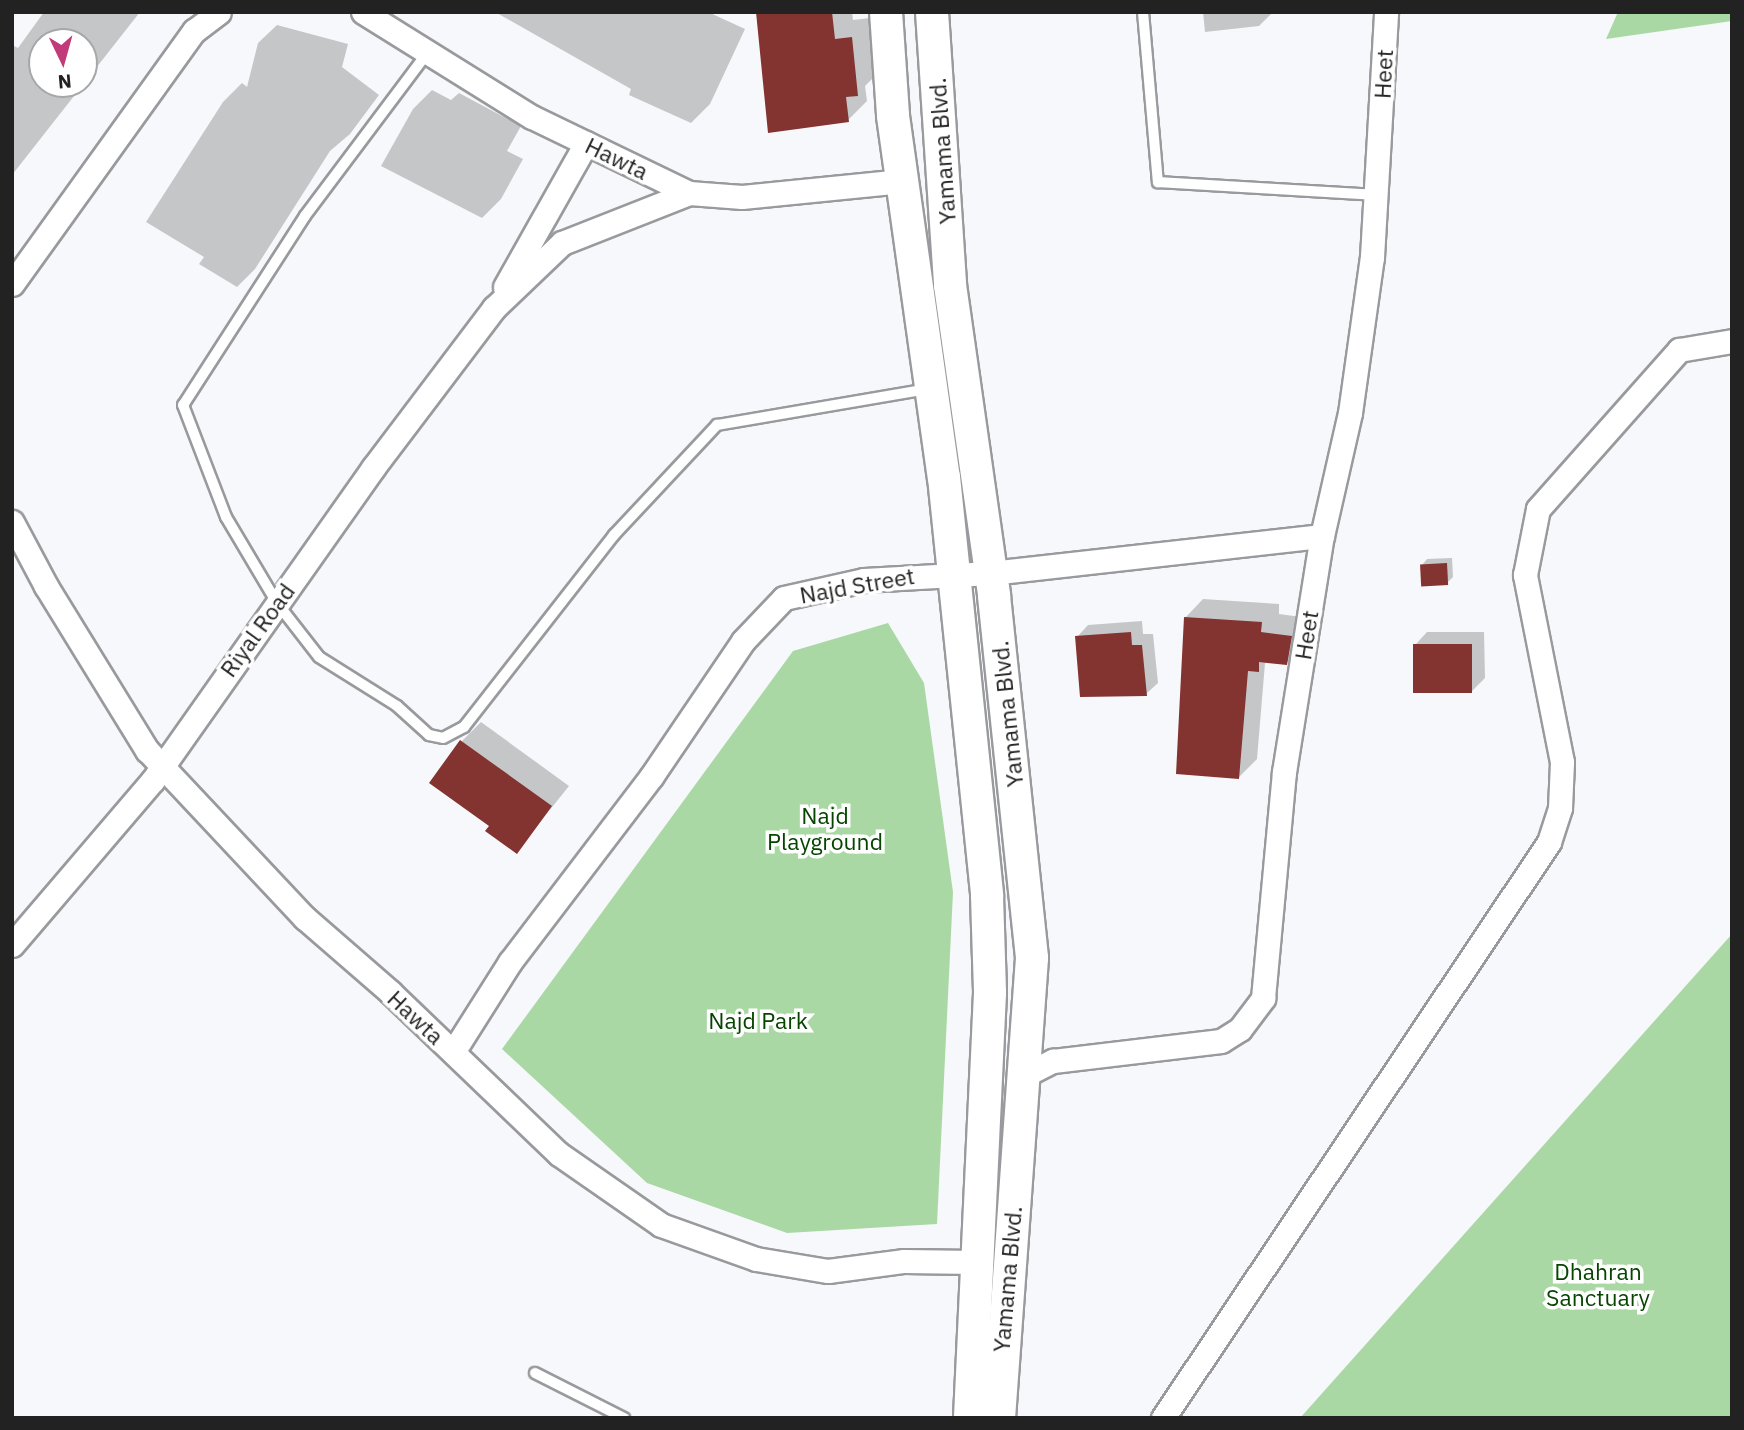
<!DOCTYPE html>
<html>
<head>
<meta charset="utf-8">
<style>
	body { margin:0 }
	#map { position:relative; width:1744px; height:1430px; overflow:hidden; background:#f7f8fb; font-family:"IBM Plex Sans",sans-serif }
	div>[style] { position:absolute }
	.green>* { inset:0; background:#aad8a4 }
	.shadow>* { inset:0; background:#0003 }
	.building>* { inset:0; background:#833330; transform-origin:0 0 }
	.roads { filter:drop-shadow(2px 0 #999a9d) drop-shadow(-2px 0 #999a9d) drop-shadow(0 2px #999a9d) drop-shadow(0 -2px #999a9d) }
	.service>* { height:10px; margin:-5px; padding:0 5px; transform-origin:5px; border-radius:5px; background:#fff }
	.minor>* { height:23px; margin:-11.5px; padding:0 11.5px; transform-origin:11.5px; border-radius:11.5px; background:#fff }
	.secondary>* { height:32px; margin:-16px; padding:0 16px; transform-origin:16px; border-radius:16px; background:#fff }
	span { translate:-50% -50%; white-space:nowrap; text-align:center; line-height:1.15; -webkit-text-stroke:7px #fff; paint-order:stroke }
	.street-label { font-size:23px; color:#222223 }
	.park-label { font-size:23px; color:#054500 }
	.frame { position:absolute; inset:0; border:14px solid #222223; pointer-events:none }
	.north { position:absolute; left:28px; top:28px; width:70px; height:70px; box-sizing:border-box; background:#fff; border:2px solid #a7a7a7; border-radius:50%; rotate:175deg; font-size:19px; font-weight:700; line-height:28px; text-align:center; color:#222223 }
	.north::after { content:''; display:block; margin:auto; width:24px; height:32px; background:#c13a79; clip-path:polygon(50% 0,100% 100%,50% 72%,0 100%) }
</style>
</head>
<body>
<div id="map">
	<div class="green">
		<div style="clip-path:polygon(1618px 12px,1732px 12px,1732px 21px,1606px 39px)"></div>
		<div style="clip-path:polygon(888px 623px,924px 683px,953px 892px,937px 1224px,787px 1233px,647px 1183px,502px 1049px,793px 651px)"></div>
		<div style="clip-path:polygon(1732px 934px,1732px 1418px,1300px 1418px)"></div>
	</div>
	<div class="shadow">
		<div style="clip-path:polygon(evenodd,44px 12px,140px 12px,12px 175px,12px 45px,18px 48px,44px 12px,42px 42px,84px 42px,84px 84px,42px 84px,42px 42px)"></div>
		<div style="clip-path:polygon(495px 12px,708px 12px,745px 29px,710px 104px,691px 123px,629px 95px,631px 89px)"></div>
		<div style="clip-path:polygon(757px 12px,852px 12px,853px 20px,870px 18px,876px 75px,865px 86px,867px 101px,848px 120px)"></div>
		<div style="clip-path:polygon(1203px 12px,1271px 12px,1271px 14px,1259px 26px,1205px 32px)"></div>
		<div style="clip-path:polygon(277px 25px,348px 44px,342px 67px,379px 95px,350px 134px,330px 151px,255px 269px,237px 287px,199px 264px,204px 257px,146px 222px,223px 102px,242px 83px,247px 87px,258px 43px)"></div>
		<div style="clip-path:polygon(432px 90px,451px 100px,459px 93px,521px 126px,507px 151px,523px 159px,501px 199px,482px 218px,381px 166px,413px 109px)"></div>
		<div style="clip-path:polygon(1452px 558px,1453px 577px,1447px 583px,1422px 565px,1427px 559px)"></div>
		<div style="clip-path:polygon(1203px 599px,1279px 604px,1279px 614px,1309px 618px,1305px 645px,1286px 663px,1265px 663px,1257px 759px,1239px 777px,1185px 618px)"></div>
		<div style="clip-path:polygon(1142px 621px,1143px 634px,1153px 634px,1158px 683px,1146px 694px,1077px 637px,1088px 625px)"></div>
		<div style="clip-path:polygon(1427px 632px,1484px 632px,1485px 678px,1472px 691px,1415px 645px)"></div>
		<div style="clip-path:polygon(481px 722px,569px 786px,517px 851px,491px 825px,462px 741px)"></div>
	</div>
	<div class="building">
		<div style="clip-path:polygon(756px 12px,832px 12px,835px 39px,852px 37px,858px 96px,846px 97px,849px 122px,768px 133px)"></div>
		<div style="left:1447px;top:563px;width:22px;height:27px;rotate:87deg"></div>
		<div style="clip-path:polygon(1184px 617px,1262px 622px,1261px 632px,1292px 636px,1287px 665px,1259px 662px,1259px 672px,1248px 671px,1239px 779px,1176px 774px)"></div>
		<div style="clip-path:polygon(1131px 632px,1132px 645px,1142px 645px,1147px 696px,1080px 697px,1075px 636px)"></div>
		<div style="left:1413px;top:644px;width:59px;height:49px"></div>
		<div style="clip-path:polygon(460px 740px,552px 806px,517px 854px,485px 831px,489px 826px,429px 783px)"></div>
	</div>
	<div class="roads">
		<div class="service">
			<div style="left:1143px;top:12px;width:171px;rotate:85deg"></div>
			<div style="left:1158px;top:182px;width:219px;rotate:3.4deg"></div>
			<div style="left:428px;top:52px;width:205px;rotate:126.9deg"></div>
			<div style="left:305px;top:216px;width:225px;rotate:122.8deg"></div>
			<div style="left:183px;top:405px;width:120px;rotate:69deg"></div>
			<div style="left:226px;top:517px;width:100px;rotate:59.3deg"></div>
			<div style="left:277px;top:603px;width:68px;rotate:52.1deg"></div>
			<div style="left:319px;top:657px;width:92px;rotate:32.1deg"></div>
			<div style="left:397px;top:706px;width:43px;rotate:42.2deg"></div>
			<div style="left:429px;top:735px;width:14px;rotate:12deg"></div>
			<div style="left:443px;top:738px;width:24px;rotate:-28deg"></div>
			<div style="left:464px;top:727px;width:244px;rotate:-52deg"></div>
			<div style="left:614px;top:535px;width:151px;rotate:-46.9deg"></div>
			<div style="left:717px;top:425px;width:214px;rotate:-9.7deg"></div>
			<div style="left:535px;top:1373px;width:100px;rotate:26.8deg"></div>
		</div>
		<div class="minor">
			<div style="left:363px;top:12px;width:199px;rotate:31.9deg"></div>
			<div style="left:532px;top:117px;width:174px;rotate:25.8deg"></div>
			<div style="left:689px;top:193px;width:53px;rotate:4.3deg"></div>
			<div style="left:742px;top:197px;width:161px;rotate:-5.7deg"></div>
			<div style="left:12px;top:284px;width:312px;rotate:-54.3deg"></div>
			<div style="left:194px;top:31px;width:31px;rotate:-37deg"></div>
			<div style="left:505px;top:287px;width:165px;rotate:-60.6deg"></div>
			<div style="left:12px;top:522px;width:72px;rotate:62deg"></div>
			<div style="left:46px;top:586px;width:193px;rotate:58.4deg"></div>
			<div style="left:147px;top:750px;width:231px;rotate:46.8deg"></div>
			<div style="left:305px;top:918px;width:113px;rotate:41deg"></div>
			<div style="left:390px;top:992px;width:234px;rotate:43.8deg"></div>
			<div style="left:559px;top:1154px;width:124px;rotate:34.8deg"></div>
			<div style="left:661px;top:1225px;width:101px;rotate:19.7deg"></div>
			<div style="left:756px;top:1259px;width:73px;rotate:9.5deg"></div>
			<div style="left:828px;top:1271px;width:77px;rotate:-7.5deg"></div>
			<div style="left:904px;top:1261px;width:71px;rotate:0.8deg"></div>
			<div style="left:12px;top:945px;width:217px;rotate:-49.5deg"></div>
			<div style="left:153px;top:780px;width:382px;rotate:-54.8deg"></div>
			<div style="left:373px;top:468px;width:201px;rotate:-52.9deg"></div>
			<div style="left:494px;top:308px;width:94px;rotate:-43.7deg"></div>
			<div style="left:562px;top:243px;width:136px;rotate:-21.5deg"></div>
			<div style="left:453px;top:1052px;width:107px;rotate:-57.7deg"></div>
			<div style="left:510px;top:962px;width:233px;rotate:-52.7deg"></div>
			<div style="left:651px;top:777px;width:164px;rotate:-55.9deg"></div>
			<div style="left:743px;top:641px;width:59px;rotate:-46.4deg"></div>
			<div style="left:784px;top:598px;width:82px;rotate:-12.7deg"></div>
			<div style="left:864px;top:580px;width:127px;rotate:-3.2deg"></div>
			<div style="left:991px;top:573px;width:333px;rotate:-6.4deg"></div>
			<div style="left:1023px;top:1076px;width:34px;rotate:-27deg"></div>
			<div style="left:1053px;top:1061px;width:169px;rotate:-6.8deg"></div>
			<div style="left:1221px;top:1041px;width:22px;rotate:-32deg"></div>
			<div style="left:1240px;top:1029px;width:39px;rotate:-53deg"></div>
			<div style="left:1263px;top:998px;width:227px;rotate:-84.7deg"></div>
			<div style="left:1284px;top:772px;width:239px;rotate:-80.9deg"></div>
			<div style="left:1322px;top:536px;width:126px;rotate:-77.2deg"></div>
			<div style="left:1350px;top:413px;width:158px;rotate:-82deg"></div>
			<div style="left:1372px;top:257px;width:245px;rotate:-86.7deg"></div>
			<div style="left:1163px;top:1418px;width:693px;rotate:-56.17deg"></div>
			<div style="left:1549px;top:842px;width:36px;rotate:-72deg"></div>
			<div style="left:1560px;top:808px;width:46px;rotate:-87.5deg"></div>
			<div style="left:1562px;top:762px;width:191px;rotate:-101.2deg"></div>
			<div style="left:1525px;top:575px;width:67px;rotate:-78.9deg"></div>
			<div style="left:1538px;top:509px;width:213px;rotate:-48.4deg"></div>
			<div style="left:1679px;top:350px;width:54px;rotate:-9.6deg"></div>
		</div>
		<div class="secondary">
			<div style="left:886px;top:12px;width:104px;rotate:86.1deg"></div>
			<div style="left:893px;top:116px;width:365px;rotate:82deg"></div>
			<div style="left:944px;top:477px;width:421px;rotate:84.1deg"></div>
			<div style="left:987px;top:896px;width:97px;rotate:88.2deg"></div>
			<div style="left:990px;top:993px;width:425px;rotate:92.7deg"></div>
			<div style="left:932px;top:12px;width:274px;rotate:86.2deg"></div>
			<div style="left:950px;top:285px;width:314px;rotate:81.9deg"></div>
			<div style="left:994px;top:596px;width:364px;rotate:84deg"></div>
			<div style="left:1032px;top:958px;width:461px;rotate:94.1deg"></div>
		</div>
	</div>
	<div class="street-label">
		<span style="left:1383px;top:74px;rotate:-87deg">Heet</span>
		<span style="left:942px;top:151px;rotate:-94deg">Yamama Blvd.</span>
		<span style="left:617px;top:158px;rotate:26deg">Hawta</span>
		<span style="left:857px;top:585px;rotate:-10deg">Najd Street</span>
		<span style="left:257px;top:630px;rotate:-54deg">Riyal Road</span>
		<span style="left:1306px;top:635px;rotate:-81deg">Heet</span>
		<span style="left:1007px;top:714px;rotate:-96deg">Yamama Blvd.</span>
		<span style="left:416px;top:1017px;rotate:43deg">Hawta</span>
		<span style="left:1007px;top:1279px;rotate:-85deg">Yamama Blvd.</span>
	</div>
	<div class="park-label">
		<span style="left:825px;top:828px">Najd<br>Playground</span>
		<span style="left:758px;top:1020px">Najd Park</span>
		<span style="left:1598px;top:1284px">Dhahran<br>Sanctuary</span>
	</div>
	<div class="frame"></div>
	<div class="north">N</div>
</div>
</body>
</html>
